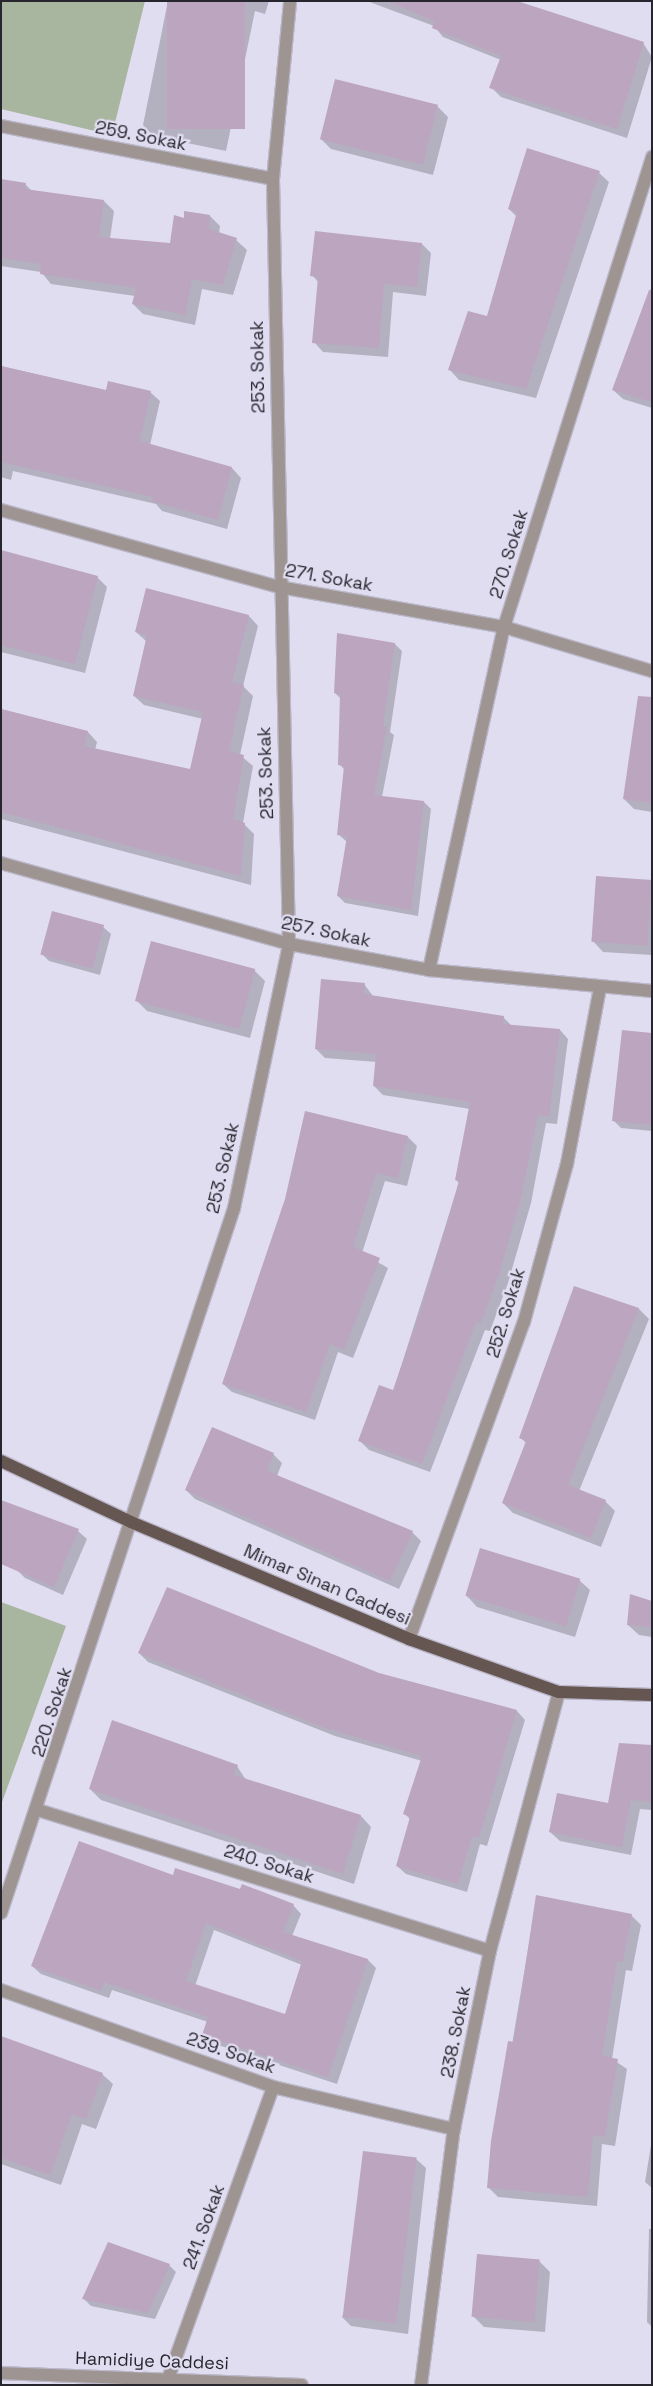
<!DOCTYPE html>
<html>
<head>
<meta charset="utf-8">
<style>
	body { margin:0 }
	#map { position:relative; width:653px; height:2386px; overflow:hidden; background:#e0ddf1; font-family:"Space Grotesk",sans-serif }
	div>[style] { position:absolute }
	.green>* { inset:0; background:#a8b59f }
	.shadow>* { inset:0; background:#0003 }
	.building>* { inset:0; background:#bca5bf; transform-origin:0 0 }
	.roads { filter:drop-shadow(1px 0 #bbb8ca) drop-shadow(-1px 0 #bbb8ca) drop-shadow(0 1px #bbb8ca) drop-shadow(0 -1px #bbb8ca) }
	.minor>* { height:12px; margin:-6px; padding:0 6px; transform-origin:6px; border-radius:6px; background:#9e9491 }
	.major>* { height:12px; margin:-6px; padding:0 6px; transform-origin:6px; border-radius:6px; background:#665651 }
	span { translate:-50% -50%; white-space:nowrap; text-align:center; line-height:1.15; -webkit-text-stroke:4.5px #e0ddf1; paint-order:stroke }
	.street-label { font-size:18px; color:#27252d }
	.frame { position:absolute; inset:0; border:2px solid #27252d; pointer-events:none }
</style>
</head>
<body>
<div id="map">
	<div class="green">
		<div style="clip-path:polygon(1px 1px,145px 1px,112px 135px,1px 109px)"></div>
		<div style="clip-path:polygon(1px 1602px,66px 1626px,1px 1805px)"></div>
	</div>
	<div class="shadow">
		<div style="clip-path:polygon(168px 1px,269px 1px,265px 14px,255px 11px,226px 151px,153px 136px,143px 125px)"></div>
		<div style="clip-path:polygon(367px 1px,515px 1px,643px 43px,652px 57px,627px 138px,501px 97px,491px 87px,501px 60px,443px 37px,434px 26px)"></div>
		<div style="clip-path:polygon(437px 106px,448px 117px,433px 175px,331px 149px,320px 138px)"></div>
		<div style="clip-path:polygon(599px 173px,609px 182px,536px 398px,459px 380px,450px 370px,488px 317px,517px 217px,509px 209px)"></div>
		<div style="clip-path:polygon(1px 180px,25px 184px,32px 191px,104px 201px,114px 211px,110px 239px,171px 245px,185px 220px,210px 216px,220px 226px,219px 234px,236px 240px,247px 250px,233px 295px,202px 289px,195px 325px,143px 314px,133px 304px,135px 296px,51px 284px,41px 272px,1px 266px)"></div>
		<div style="clip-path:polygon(422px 244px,431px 253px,426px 296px,393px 292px,388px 357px,323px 352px,314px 342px,319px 283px,312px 275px)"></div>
		<div style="clip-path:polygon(652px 286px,652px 408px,623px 399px,613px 390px)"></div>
		<div style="clip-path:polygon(1px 366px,107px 391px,150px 392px,160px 401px,150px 445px,232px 468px,241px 478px,227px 529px,162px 511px,156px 504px,13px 471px,11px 480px,1px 477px)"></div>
		<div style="clip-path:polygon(1px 552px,97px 577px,107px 587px,85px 673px,1px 652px)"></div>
		<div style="clip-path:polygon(249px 616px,258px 626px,243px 686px,253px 696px,240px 755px,253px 766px,243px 823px,254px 834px,251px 885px,1px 819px,1px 709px,88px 732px,97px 742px,95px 750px,191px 771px,203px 719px,144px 705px,134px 696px,146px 641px,136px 632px)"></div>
		<div style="clip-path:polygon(395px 644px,402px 651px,390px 732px,394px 735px,382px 797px,424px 802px,431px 809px,418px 916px,345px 903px,338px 896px,347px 842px,338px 834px,345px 770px,339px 764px,341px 699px,335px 693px)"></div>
		<div style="clip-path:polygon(652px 716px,652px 812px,634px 809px,624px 799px)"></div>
		<div style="clip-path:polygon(652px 881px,652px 955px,603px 952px,593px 941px)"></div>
		<div style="clip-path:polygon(103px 927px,111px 934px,100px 975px,49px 961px,42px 954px)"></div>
		<div style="clip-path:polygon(254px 970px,265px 981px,250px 1038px,147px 1011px,136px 1000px)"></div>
		<div style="clip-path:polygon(364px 984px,373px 996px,504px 1018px,512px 1026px,560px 1030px,568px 1039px,557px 1124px,546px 1123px,531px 1203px,508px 1283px,490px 1331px,485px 1330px,430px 1472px,369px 1450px,360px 1441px,393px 1392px,459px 1183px,456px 1180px,470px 1109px,383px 1095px,374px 1086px,377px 1062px,325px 1058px,316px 1049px)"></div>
		<div style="clip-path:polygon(652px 1034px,652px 1131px,621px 1128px,613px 1120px)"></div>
		<div style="clip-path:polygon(306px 1112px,408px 1137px,417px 1146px,407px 1186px,385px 1181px,362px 1253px,388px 1268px,353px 1358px,338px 1352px,315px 1420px,232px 1392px,223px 1384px,287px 1199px)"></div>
		<div style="clip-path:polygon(575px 1288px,639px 1309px,649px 1319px,579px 1491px,605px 1501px,615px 1511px,601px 1547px,513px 1513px,503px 1503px,526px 1443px,521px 1438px)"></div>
		<div style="clip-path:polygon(273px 1454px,282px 1463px,277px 1476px,412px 1532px,421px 1541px,399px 1589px,195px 1499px,186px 1490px)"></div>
		<div style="clip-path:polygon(1px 1503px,78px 1531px,87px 1539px,63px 1595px,25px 1578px,16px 1569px)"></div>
		<div style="clip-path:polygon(579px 1580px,590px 1590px,575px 1637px,477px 1607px,467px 1596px)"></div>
		<div style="clip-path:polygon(652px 1602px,652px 1637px,639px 1635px,628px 1625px)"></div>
		<div style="clip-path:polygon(139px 1653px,378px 1674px,517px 1711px,525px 1720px,487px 1846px,480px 1844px,467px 1892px,406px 1874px,397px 1866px,411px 1820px,405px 1814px,422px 1761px,335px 1736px,148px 1662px)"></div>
		<div style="clip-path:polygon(652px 1746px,652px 1810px,640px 1809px,631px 1855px,560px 1841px,550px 1832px,609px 1805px)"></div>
		<div style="clip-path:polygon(237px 1766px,246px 1780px,361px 1816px,371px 1827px,354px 1884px,101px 1800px,90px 1789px)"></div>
		<div style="clip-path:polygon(evenodd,173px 1876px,293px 1905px,301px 1914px,292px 1936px,368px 1960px,376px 1968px,337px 2084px,212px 2043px,203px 2035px,208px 2022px,112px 1990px,109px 1998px,41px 1974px,32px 1966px,173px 1876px,214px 1930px,302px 1965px,285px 2015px,195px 1986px,214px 1930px)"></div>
		<div style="clip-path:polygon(537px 1896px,632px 1916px,641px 1925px,632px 1971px,626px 1970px,612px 2059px,627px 2069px,615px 2146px,602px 2144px,597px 2206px,498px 2197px,488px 2187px)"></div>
		<div style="clip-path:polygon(1px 2052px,102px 2074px,113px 2084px,96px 2129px,82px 2124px,61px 2185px,1px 2164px)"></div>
		<div style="clip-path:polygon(652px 2139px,652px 2188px,645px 2182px)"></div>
		<div style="clip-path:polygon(416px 2159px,426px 2168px,408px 2334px,351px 2326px,342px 2317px)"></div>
		<div style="clip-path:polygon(649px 2229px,652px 2229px,652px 2327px,647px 2322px)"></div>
		<div style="clip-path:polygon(539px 2261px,550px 2272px,545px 2332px,484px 2327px,473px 2316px)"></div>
		<div style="clip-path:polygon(169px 2265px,176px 2272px,155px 2319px,91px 2306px,84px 2299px)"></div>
	</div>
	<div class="building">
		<div style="left:167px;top:1px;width:78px;height:128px"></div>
		<div style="clip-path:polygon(388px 1px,517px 1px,644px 42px,617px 129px,489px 88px,501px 56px,432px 28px,434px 21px)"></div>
		<div style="left:335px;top:79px;width:106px;height:62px;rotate:14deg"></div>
		<div style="clip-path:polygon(527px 148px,600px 171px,526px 389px,448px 370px,468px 311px,487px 316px,517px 212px,508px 209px)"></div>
		<div style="clip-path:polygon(1px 179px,26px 183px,25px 189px,104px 200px,99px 237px,170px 243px,174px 215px,184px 218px,184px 211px,210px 215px,209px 229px,237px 238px,223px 285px,192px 279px,185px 315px,132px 304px,136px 288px,40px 274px,41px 264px,1px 258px)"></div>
		<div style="clip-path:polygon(315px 231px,422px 243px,417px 287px,384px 284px,379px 348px,312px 343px,318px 277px,310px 276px)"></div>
		<div style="clip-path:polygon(649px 290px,652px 290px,652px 402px,612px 390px)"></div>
		<div style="clip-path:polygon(1px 366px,106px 390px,108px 381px,151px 391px,140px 441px,232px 467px,218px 520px,151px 501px,153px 497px,1px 462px)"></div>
		<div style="clip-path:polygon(1px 550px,98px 576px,75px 664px,1px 645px)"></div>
		<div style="clip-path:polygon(146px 588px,249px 615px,232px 682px,244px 685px,229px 751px,244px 755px,233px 819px,245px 823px,241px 876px,1px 812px,1px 709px,88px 731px,84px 746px,190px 769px,203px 712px,133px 696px,147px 635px,135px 632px)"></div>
		<div style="clip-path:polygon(337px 633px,395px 643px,383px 726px,387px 727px,374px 795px,424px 801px,411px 910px,337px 896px,347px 836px,337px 835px,344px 766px,338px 765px,340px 695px,334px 693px)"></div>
		<div style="clip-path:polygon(638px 696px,652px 697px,652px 803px,623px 799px)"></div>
		<div style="left:596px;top:876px;width:56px;height:66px;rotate:4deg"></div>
		<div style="left:52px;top:911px;width:54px;height:45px;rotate:15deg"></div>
		<div style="left:151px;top:941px;width:108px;height:62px;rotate:15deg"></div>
		<div style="clip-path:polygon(321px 979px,365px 983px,364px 994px,504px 1016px,503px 1024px,560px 1029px,549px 1116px,538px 1115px,522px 1194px,499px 1274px,481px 1323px,476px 1322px,422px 1464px,358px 1441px,379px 1385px,393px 1390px,423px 1303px,459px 1181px,455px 1180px,470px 1102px,373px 1086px,376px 1054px,315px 1049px)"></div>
		<div style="clip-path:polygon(622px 1030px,652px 1033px,652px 1125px,612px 1121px)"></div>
		<div style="clip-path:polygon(305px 1111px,408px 1136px,398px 1178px,376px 1173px,353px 1247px,380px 1258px,344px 1350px,330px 1344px,306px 1412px,222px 1384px,285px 1199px)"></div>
		<div style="clip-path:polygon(574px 1286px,639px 1308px,568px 1485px,606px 1500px,591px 1538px,502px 1503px,526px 1441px,519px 1438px)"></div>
		<div style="clip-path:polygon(212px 1427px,274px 1453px,267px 1471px,413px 1531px,390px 1581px,185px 1490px)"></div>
		<div style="clip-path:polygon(1px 1500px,79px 1529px,54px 1587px,1px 1564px)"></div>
		<div style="left:480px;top:1548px;width:105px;height:50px;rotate:17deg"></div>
		<div style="clip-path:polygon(167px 1587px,379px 1673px,517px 1710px,479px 1838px,472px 1836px,458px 1884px,396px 1866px,410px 1817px,403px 1814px,422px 1756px,325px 1728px,138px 1653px)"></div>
		<div style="clip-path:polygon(630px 1594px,652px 1601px,652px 1627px,627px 1625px)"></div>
		<div style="clip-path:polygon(112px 1720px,238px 1765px,234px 1775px,361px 1815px,343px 1874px,89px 1789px)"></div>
		<div style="clip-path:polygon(619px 1743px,652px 1745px,652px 1802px,631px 1800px,622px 1847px,549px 1832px,557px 1793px,608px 1803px)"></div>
		<div style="clip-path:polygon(evenodd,79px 1841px,173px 1875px,175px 1868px,240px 1889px,242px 1884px,294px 1904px,283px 1932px,368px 1959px,328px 2077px,202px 2035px,208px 2017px,104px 1982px,101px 1991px,31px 1966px,79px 1841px,206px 1923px,302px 1961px,285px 2014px,186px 1981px,206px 1923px)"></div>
		<div style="clip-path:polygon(536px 1895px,632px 1914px,623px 1962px,617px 1961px,602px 2056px,618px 2059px,605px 2137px,593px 2135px,588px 2197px,487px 2188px,491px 2141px,508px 2041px,514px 2042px)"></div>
		<div style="clip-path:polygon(1px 2036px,103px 2073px,86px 2119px,72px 2114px,50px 2175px,1px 2158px)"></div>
		<div style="left:363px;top:2151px;width:54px;height:167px;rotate:7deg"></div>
		<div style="clip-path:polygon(108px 2242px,170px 2264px,148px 2313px,82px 2299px)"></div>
		<div style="left:477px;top:2254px;width:63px;height:63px;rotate:5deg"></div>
	</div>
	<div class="roads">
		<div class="minor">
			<div style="left:1px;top:126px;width:277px;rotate:11deg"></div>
			<div style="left:1px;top:510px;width:288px;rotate:15.5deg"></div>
			<div style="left:279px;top:587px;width:229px;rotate:10.1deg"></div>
			<div style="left:504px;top:627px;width:154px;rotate:16.6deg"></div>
			<div style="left:1px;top:863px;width:299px;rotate:15.7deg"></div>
			<div style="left:289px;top:944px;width:142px;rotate:10.5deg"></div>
			<div style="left:429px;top:970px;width:224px;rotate:5.4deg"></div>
			<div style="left:429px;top:970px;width:351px;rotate:-77.7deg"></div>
			<div style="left:504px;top:627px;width:493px;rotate:-72.5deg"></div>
			<div style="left:409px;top:1639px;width:337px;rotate:-70.1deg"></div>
			<div style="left:524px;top:1322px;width:164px;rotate:-74.8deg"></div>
			<div style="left:567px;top:1164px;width:180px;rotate:-79.4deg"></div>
			<div style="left:38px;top:1810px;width:473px;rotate:17.3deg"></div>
			<div style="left:1px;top:1913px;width:743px;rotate:-71.71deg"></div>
			<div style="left:234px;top:1208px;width:270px;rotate:-78.2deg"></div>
			<div style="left:289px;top:944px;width:765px;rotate:-91.2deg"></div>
			<div style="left:273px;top:179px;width:179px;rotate:-84.5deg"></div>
			<div style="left:1px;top:1990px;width:289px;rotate:19.6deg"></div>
			<div style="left:273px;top:2087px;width:186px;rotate:13.1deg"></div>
			<div style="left:1px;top:2373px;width:301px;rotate:2.3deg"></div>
			<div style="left:168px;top:2379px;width:310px;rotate:-70.2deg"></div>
			<div style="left:421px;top:2385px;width:258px;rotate:-82.7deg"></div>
			<div style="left:454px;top:2129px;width:182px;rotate:-78.6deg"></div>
			<div style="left:490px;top:1951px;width:268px;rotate:-75.1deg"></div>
		</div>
		<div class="major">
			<div style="left:1px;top:1461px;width:144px;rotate:25.1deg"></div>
			<div style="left:131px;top:1522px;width:302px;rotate:22.8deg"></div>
			<div style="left:409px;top:1639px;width:159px;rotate:19.5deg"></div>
			<div style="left:559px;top:1692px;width:93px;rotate:1.8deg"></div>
		</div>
	</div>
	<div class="street-label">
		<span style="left:141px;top:136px;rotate:11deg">259. Sokak</span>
		<span style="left:258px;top:367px;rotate:-91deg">253. Sokak</span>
		<span style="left:509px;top:554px;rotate:-73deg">270. Sokak</span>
		<span style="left:329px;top:578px;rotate:10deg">271. Sokak</span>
		<span style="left:266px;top:773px;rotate:-92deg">253. Sokak</span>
		<span style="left:326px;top:932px;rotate:12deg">257. Sokak</span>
		<span style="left:223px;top:1168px;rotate:-77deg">253. Sokak</span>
		<span style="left:506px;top:1313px;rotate:-73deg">252. Sokak</span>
		<span style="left:327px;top:1585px;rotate:23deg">Mimar Sinan Caddesi</span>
		<span style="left:52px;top:1712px;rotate:-72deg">220. Sokak</span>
		<span style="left:269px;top:1864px;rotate:17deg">240. Sokak</span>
		<span style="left:456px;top:2032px;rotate:-79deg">238. Sokak</span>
		<span style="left:231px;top:2053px;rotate:19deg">239. Sokak</span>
		<span style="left:204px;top:2227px;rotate:-70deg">241. Sokak</span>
		<span style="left:152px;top:2361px;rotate:2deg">Hamidiye Caddesi</span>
	</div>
	<div class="frame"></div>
</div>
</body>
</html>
